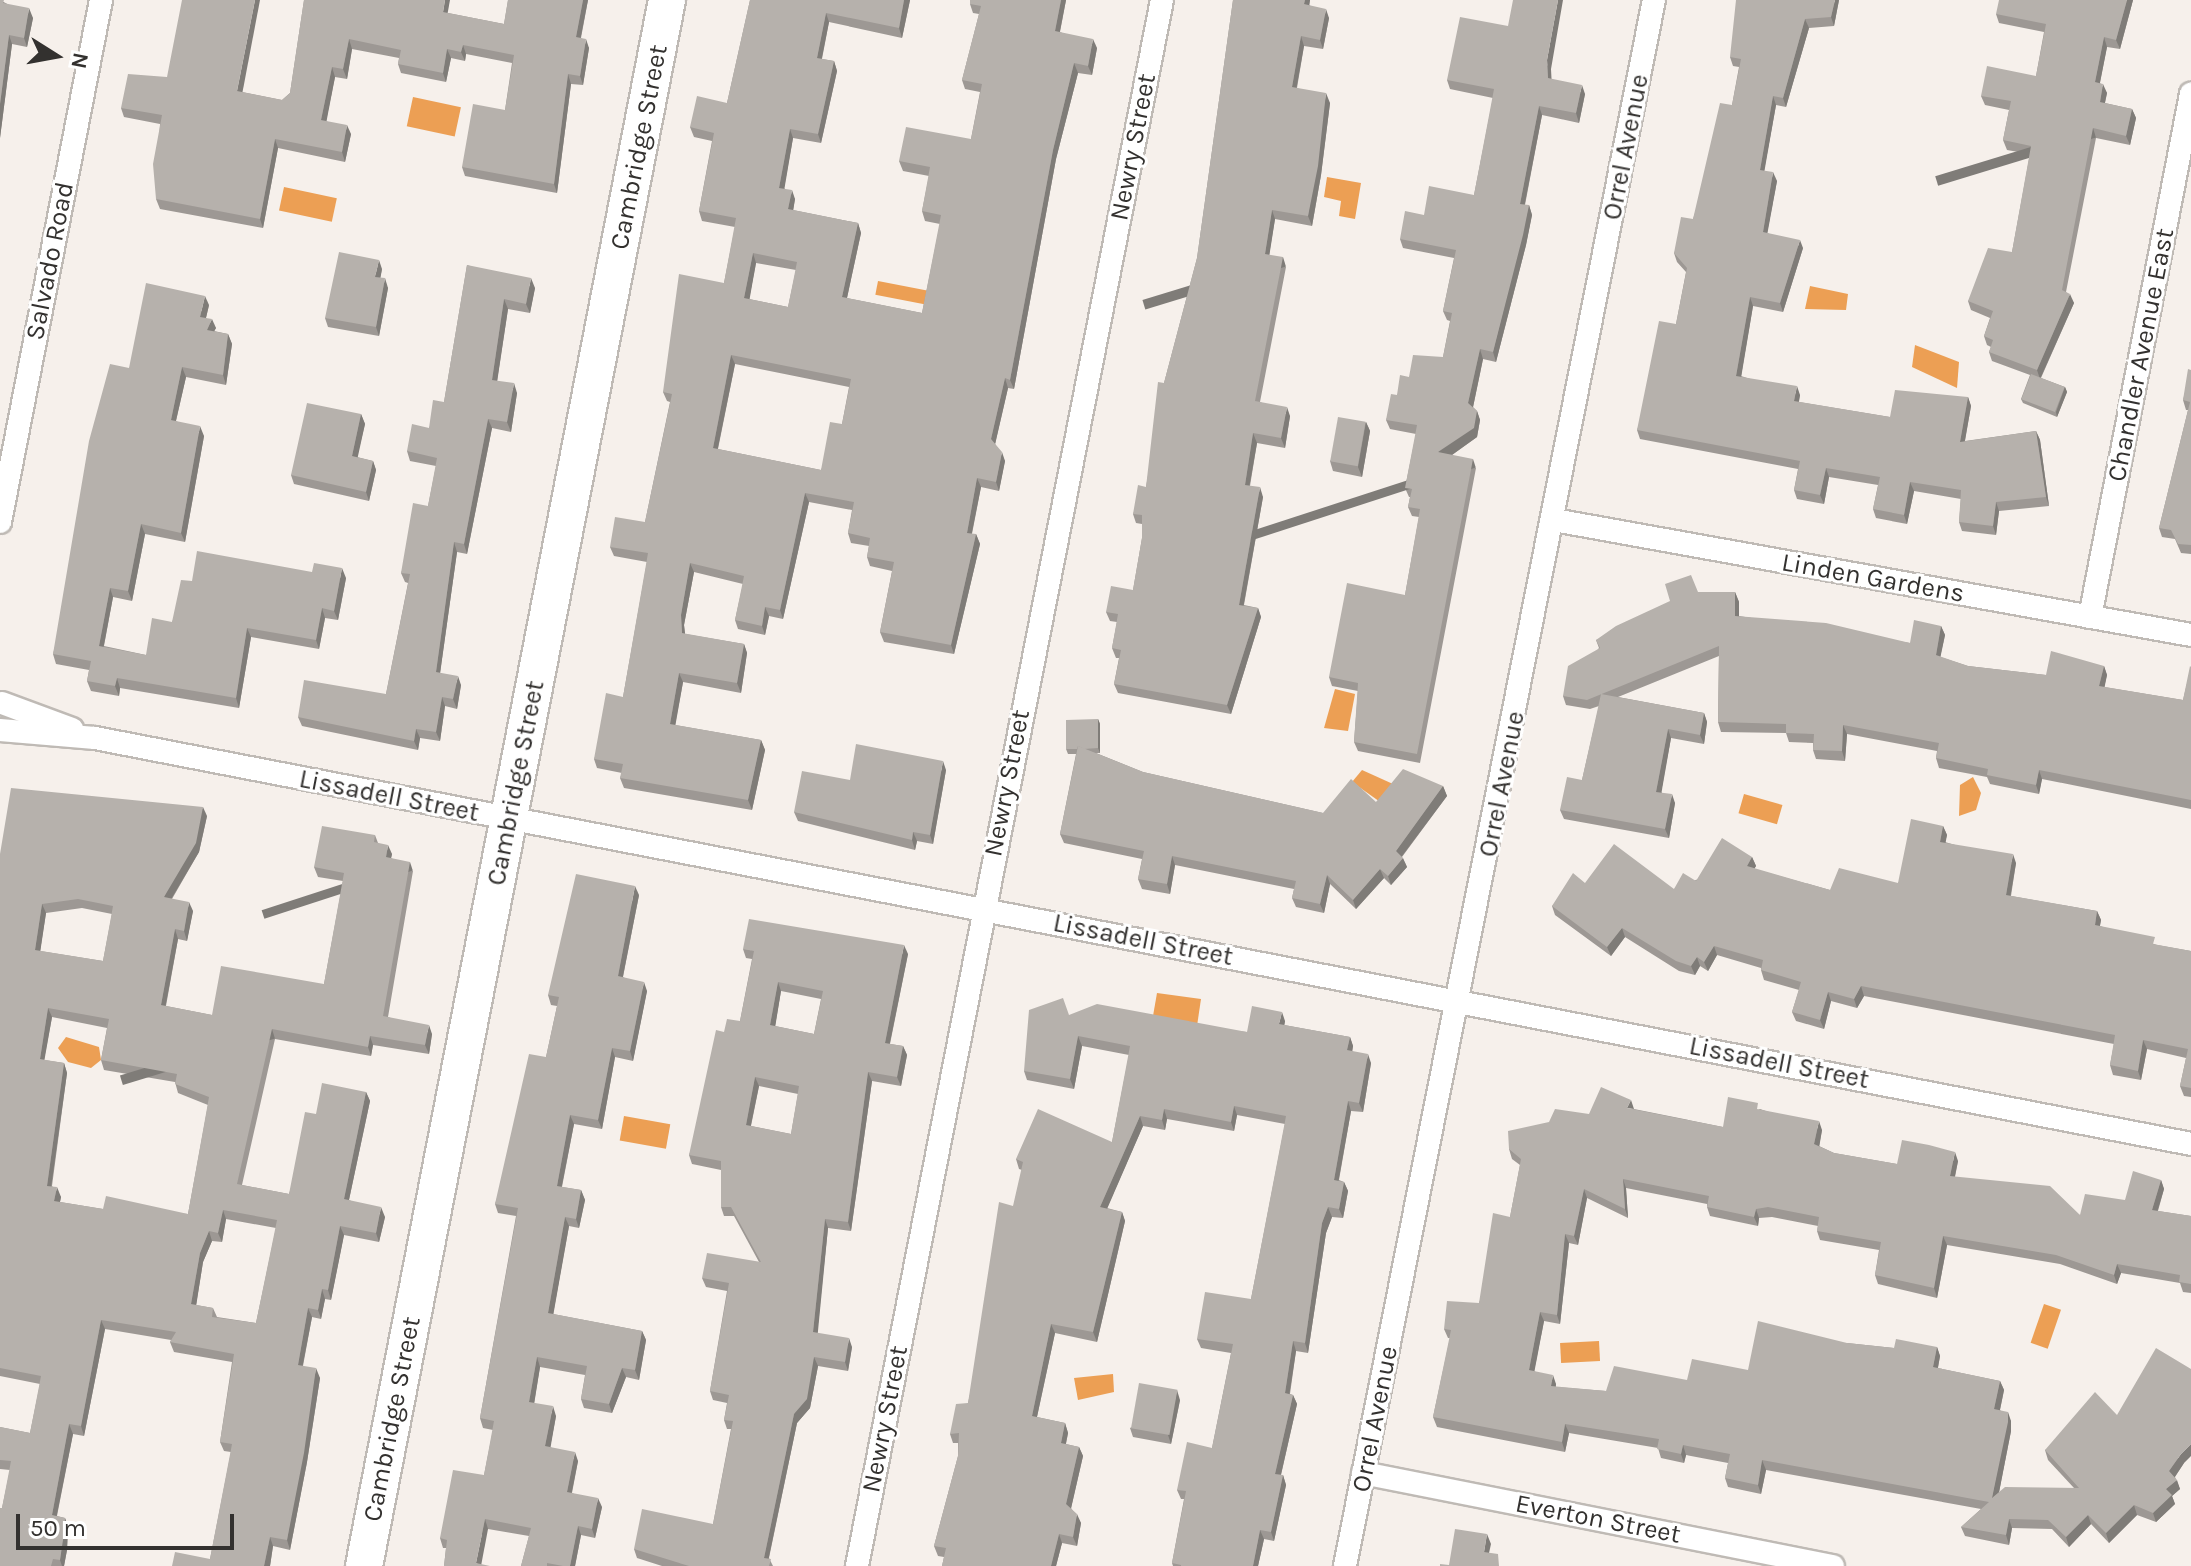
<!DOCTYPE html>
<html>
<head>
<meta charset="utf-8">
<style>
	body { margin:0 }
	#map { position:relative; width:2191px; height:1566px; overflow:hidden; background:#f6f0eb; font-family:Karla,sans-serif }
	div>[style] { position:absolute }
	.water>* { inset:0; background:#ec9f54; transform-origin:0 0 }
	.roads { filter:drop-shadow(2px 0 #bfbab5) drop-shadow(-2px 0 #bfbab5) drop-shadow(0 2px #bfbab5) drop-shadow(0 -2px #bfbab5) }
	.minor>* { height:22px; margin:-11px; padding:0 11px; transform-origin:11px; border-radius:11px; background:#fff }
	.primary>* { height:36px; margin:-18px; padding:0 18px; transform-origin:18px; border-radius:18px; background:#fff }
	.wall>* { inset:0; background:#9d9894 }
	.shaded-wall>* { inset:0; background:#7f7c78; transform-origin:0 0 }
	.building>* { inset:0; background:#b6b1ac; transform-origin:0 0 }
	span { translate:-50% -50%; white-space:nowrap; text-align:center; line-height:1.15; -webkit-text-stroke:6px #fff; paint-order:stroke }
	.street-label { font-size:26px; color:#33312f }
	.north { position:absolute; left:16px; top:16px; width:80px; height:80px; -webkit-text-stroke:6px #fff; paint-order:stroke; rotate:101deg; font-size:22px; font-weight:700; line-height:32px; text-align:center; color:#33312f }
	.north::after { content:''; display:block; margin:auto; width:28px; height:36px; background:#33312f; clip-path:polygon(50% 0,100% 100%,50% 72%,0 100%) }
	.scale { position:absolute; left:16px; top:1514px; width:218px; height:36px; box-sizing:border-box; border:4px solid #33312f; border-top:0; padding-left:10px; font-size:24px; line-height:28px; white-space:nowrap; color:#33312f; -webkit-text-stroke:6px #fff; paint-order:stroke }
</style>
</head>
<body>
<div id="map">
	<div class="water">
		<div style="left:413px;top:97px;width:49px;height:30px;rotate:12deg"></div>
		<div style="clip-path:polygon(1327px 177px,1361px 183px,1355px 219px,1339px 216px,1341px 201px,1324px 197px)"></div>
		<div style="left:284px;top:187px;width:54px;height:24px;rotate:12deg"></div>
		<div style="left:878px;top:281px;width:67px;height:14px;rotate:11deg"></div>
		<div style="clip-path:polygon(1810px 286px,1848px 294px,1846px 310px,1805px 309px)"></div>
		<div style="clip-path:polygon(1915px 345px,1959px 362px,1957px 388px,1912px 367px)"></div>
		<div style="clip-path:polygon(1335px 689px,1355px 694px,1348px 731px,1324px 728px)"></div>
		<div style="clip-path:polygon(1362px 770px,1393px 784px,1383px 804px,1352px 782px)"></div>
		<div style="clip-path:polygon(1973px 777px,1981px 793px,1976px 810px,1959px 816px,1960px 785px)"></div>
		<div style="left:1744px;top:794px;width:40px;height:20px;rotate:16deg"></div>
		<div style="clip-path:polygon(1157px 993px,1201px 999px,1197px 1026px,1153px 1016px)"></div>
		<div style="clip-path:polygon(66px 1037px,99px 1047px,101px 1060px,91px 1068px,68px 1062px,58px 1048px)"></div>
		<div style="left:624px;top:1116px;width:47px;height:25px;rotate:10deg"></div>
		<div style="left:2044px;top:1304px;width:18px;height:41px;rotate:19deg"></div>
		<div style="left:1599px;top:1341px;width:20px;height:39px;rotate:87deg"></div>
		<div style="clip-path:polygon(1113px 1374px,1114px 1392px,1078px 1400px,1074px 1378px)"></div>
	</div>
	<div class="roads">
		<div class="minor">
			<div style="left:1554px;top:520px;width:647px;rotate:10.23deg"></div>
			<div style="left:0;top:522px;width:532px;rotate:-79.05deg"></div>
			<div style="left:2090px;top:617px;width:533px;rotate:-79.07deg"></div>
			<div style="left:2px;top:703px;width:75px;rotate:20.4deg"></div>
			<div style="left:0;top:730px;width:95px;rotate:4.8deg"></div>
			<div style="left:95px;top:738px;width:2135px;rotate:10.96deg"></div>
			<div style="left:1363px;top:1473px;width:479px;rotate:11.2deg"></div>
			<div style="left:857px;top:1566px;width:1595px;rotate:-78.98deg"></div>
			<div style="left:1345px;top:1566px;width:1596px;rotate:-78.84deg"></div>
		</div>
		<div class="primary">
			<div style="left:364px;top:1566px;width:1595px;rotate:-79.05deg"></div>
		</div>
	</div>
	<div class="wall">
		<div style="clip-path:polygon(0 0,33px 18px,27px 47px,12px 44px,0 138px)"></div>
		<div style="clip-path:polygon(304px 0,448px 13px,504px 24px,508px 0,588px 0,581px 38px,589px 48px,583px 85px,571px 84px,557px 193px,465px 176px,462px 167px,505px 110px,512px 63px,466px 54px,465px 61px,451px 58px,446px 82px,401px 73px,398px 64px,399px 58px,352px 49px,347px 79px,335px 77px,326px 121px,351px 134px,345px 162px,278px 148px,263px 228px,160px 209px,156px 199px,160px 124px,124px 117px,121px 108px,167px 77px,282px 100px,290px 93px)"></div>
		<div style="clip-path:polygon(evenodd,750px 0,910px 0,902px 38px,829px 22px,822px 59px,834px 61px,837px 71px,821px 143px,793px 138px,784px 188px,795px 199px,793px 210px,858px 223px,861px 233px,847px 298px,922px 313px,940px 224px,925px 221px,922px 211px,929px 176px,903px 171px,899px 161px,971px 139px,980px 92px,965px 89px,962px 80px,979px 14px,973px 13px,970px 4px,970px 0,1066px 0,1060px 32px,1097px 48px,1092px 75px,1078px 73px,1056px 159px,1014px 389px,1008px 388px,995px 444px,1005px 461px,999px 491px,981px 487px,972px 534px,976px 534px,980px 544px,954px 654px,884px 642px,880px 632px,892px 571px,870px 566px,867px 557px,869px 546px,851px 543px,848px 533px,852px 510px,809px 502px,783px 619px,769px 616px,765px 635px,738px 629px,735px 620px,743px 584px,694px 572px,684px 625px,685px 634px,744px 644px,747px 653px,741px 693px,683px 682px,675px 725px,761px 740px,765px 750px,752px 810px,624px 788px,620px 778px,622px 773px,597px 768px,594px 759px,623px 697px,647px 562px,614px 556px,610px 547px,645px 522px,670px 402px,667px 401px,663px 392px,724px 283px,735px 227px,702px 221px,699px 211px,712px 141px,694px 137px,690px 127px,727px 103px,750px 0,756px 263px,796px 270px,788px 307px,749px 299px,756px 263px,750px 0,735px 364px,849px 387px,842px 424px,821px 470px,718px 449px,735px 364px)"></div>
		<div style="clip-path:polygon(1233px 0,1310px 0,1309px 5px,1329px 18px,1323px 49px,1304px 46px,1297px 88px,1330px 103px,1321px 175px,1312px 226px,1275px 219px,1269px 255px,1286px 267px,1260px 402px,1290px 416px,1285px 448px,1257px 443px,1250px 486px,1263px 497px,1244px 605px,1258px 608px,1261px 617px,1231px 714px,1118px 693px,1114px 684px,1119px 658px,1116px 658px,1112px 648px,1117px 622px,1110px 621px,1106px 612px,1133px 590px,1142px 538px,1142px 524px,1136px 523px,1133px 514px,1146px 487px,1164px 383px,1197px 258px)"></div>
		<div style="clip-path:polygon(1839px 0,1834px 26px,1809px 28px,1786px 107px,1776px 105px,1764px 171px,1777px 181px,1767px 233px,1803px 248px,1783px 312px,1753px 306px,1741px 376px,1800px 395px,1799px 402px,1890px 417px,1968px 397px,1971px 406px,1965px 441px,2036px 431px,2040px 440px,2049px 506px,1999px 511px,1996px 535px,1962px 531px,1959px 522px,1961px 499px,1914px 491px,1907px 524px,1876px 518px,1873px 509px,1878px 485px,1829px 477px,1824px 504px,1797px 499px,1794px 490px,1798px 469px,1640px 439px,1637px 430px,1676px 324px,1686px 272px,1677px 262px,1674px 253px,1693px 219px,1732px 105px,1739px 67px,1733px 66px,1730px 57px)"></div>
		<div style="clip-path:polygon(2133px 0,2120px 49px,2107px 47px,2100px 83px,2107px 93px,2105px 103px,2132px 109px,2136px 118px,2130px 145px,2096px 138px,2066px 292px,2074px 303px,2041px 378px,2065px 387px,2067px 392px,2057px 417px,2023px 403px,2021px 399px,2030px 375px,1992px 361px,1989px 352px,1991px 347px,1987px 345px,1984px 336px,1990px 318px,1971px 310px,1968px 301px,2012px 252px,2030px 154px,2007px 150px,2003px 140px,2009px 110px,1985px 105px,1981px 96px,2036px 76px,2044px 32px,1999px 23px,1996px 14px)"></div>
		<div style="clip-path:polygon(1508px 26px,1551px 69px,1551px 79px,1585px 94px,1579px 123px,1542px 115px,1525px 205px,1529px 205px,1532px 215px,1526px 245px,1496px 362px,1483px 359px,1473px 407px,1477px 411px,1480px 420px,1477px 437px,1452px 455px,1476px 468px,1420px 763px,1358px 751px,1354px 742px,1358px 691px,1332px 686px,1329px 677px,1405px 595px,1419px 517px,1412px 516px,1408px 507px,1410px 497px,1409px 497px,1405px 488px,1416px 434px,1390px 429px,1386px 420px,1397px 395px,1409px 377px,1443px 357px,1450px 321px,1447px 320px,1443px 311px,1454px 258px,1403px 248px,1400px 239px,1424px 215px,1474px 195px,1493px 98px,1450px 89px,1447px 80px)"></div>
		<div style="clip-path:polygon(467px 265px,535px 288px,530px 313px,508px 309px,497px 381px,517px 393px,511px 432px,492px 428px,467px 554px,457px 552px,440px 673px,461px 685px,457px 709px,445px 706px,440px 741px,420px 738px,418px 750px,302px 726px,298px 717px,386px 694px,408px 583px,405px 582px,401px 573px,428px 506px,436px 466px,410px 461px,407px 451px,429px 428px,444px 402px)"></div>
		<div style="clip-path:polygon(382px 269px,380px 278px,388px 288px,379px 336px,328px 327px,325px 318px)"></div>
		<div style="clip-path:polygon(209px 305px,206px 318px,216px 328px,214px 331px,228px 334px,232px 344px,226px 385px,186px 377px,176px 421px,204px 436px,185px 542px,145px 534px,132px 601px,113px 597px,104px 646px,146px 655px,172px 622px,192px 581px,346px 578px,338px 620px,325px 618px,319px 649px,251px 637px,239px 708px,120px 688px,119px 696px,91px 691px,87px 681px,89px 670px,56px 664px,53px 654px,129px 368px)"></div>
		<div style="clip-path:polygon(2191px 370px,2191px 554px,2181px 553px,2175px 539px,2162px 537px,2159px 528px,2188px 410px,2186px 410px,2183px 400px)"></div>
		<div style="clip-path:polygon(361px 414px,365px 424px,357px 457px,373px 461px,376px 470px,369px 501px,294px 484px,291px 475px)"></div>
		<div style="clip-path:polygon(1366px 422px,1370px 431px,1362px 477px,1333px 471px,1330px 461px)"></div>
		<div style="clip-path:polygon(1735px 592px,1739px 602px,1739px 616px,1910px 643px,1941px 626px,1945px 635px,1940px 657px,1968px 666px,2046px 675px,2104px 666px,2107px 675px,2104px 687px,2183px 700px,2191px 667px,2191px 809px,2042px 779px,2039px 794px,1990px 784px,1987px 777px,1939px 768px,1936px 758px,1937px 751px,1847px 734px,1845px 761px,1816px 759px,1813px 750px,1813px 743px,1789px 742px,1786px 733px,1721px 732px,1718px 722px,1719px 656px,1618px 697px,1704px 713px,1707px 722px,1704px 744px,1671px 738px,1661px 792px,1675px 803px,1669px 838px,1564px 819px,1560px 810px,1582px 780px,1599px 706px,1590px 709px,1566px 705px,1563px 696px,1599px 648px,1596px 640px)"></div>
		<div style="clip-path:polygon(1098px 719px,1100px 724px,1100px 753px,1096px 753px,1143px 772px,1323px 813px,1376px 802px,1443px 786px,1447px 796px,1402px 857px,1407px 867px,1391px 885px,1384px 878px,1356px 909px,1330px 884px,1324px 913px,1296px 907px,1292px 898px,1294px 889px,1175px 865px,1170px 894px,1142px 889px,1138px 879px,1142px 859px,1064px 843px,1060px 834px,1076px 754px,1068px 754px,1066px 749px)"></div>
		<div style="clip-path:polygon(946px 770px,933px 844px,917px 841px,915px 850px,798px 821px,794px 812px,850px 780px)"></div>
		<div style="clip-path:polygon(evenodd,207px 816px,199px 852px,172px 899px,193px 911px,187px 941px,178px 939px,166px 1006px,212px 1015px,324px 984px,343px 881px,318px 877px,314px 867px,375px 835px,378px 843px,392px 854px,391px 858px,413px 871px,388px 1017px,432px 1034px,429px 1054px,373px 1045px,371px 1056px,275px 1039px,242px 1185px,289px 1194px,316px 1114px,366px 1092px,370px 1101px,349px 1200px,385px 1217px,379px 1242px,344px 1235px,331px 1300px,325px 1299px,321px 1319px,312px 1317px,303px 1366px,320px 1378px,307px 1462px,290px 1550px,273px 1546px,270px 1566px,172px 1566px,210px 1559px,231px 1452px,224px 1451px,220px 1442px,232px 1362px,174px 1352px,170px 1342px,171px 1340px,105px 1329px,84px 1436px,73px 1434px,57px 1516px,65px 1518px,68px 1527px,67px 1550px,64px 1566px,0 1566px,2px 1508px,10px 1470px,0 1469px,0 1427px,30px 1433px,40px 1384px,0 1376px,0 854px,207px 816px,82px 908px,112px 914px,103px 961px,40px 951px,46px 913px,82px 908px,207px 816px,52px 1017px,107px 1028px,101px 1060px,104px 1070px,175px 1082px,178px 1093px,208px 1105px,188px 1214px,103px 1209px,60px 1202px,61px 1197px,52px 1186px,67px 1073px,64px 1063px,44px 1060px,52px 1017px,207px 816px,226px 1219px,276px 1228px,256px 1323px,217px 1317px,213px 1308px,196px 1305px,203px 1262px,212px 1241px,222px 1242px,226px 1219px)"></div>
		<div style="clip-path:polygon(1943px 826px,1947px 835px,1945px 842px,2016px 863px,2011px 896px,2097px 911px,2101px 920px,2100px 926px,2157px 945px,2191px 951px,2191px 1097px,2184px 1096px,2180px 1086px,2186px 1058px,2147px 1049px,2141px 1080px,2113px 1075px,2110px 1065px,2114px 1044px,1864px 996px,1857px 1008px,1831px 1001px,1824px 1029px,1796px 1021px,1792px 1012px,1799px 990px,1764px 980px,1761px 970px,1761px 968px,1717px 955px,1708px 971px,1700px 966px,1695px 975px,1679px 971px,1625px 937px,1611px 956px,1555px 915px,1552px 906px,1585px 883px,1674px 889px,1752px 857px,1756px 866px,1754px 869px,1830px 890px,1898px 883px)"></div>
		<div style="clip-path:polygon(639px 895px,623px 977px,647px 991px,633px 1061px,615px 1057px,602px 1129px,574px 1124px,562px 1187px,581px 1190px,585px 1200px,579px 1228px,569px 1226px,553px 1314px,642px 1331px,646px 1340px,639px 1380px,626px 1377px,612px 1413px,584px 1408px,581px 1399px,585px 1375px,540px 1367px,534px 1403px,556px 1416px,550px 1447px,578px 1461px,572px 1493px,602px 1507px,595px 1538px,581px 1535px,575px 1566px,521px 1566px,529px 1536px,488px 1529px,444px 1566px,446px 1548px,443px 1548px,440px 1538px,484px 1475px,493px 1430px,483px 1428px,480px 1418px,516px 1216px,498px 1213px,495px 1204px,546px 1057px,557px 1006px,551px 1005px,548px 995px)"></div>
		<div style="clip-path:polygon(evenodd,743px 949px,908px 954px,890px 1044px,903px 1046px,907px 1055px,901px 1086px,872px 1081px,851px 1231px,828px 1228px,817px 1333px,852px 1347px,848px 1371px,818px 1366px,810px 1408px,797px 1423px,769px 1558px,773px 1566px,662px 1566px,637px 1558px,634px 1549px,713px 1524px,731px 1429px,727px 1429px,724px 1420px,727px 1403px,713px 1400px,710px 1391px,727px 1291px,706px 1287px,702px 1278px,759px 1262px,734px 1216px,724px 1216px,721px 1207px,721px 1170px,692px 1164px,689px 1155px,740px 1021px,752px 959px,746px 958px,743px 949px,781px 991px,821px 999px,814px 1034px,775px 1026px,781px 991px,743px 949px,759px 1086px,798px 1094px,791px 1134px,751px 1126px,759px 1086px)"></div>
		<div style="clip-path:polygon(1069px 1015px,1247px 1032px,1285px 1021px,1284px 1025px,1350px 1037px,1353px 1046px,1352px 1051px,1371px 1063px,1363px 1112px,1351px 1111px,1339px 1180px,1344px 1182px,1348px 1191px,1343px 1218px,1332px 1217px,1326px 1233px,1308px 1353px,1296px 1351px,1290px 1394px,1293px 1395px,1297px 1404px,1281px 1475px,1283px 1475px,1286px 1485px,1274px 1541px,1264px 1539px,1258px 1566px,1173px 1566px,1172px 1563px,1184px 1499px,1181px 1499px,1177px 1490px,1212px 1448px,1231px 1353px,1201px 1348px,1197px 1339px,1251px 1299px,1285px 1124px,1237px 1115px,1234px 1131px,1167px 1119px,1165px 1130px,1143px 1126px,1107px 1208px,1122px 1212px,1125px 1221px,1097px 1342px,1055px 1333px,1037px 1417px,1065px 1423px,1068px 1433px,1066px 1444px,1079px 1447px,1083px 1456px,1071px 1508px,1081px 1523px,1077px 1546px,1062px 1543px,1056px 1566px,942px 1566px,944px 1557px,938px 1556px,934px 1546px,958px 1456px,958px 1443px,953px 1443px,950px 1434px,968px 1403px,1022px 1170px,1019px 1169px,1016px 1159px,1112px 1142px,1129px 1055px,1082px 1046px,1074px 1089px,1027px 1080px,1024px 1071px)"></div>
		<div style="clip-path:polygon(1634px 1109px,1723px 1127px,1760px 1109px,1822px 1130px,1819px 1146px,1834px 1153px,1897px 1164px,1958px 1161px,1955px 1177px,2080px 1215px,2125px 1200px,2161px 1180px,2164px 1189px,2158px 1211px,2191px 1216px,2191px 1293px,2183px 1292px,2180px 1283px,2121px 1273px,2117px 1284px,2060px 1264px,1947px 1245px,1937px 1298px,1878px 1284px,1875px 1275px,1879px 1250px,1820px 1240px,1817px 1231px,1818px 1226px,1772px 1217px,1759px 1218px,1758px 1226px,1710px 1216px,1707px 1207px,1707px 1204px,1626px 1188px,1628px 1218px,1587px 1198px,1578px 1245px,1569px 1243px,1560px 1324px,1544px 1321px,1534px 1371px,1556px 1384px,1556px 1387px,1606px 1391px,1687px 1380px,1748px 1370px,1847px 1343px,1894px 1348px,1937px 1347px,1940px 1356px,1938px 1368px,2000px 1381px,2004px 1390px,2000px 1410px,2011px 1421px,2011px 1431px,1999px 1492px,2074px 1488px,2048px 1460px,2045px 1450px,2117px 1415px,2184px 1463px,2175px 1477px,2180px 1489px,2172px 1496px,2175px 1504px,2156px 1522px,2137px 1515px,2109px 1543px,2091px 1524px,2069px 1547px,2052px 1529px,2012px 1528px,2009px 1545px,1965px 1536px,1961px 1527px,1981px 1509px,1766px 1470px,1761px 1494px,1728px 1487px,1725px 1478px,1728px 1463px,1686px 1455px,1684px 1463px,1661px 1458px,1658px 1448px,1569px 1433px,1565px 1452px,1437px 1427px,1433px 1417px,1450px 1338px,1448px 1338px,1444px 1329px,1479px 1303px,1510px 1217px,1520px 1165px,1512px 1159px,1509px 1149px,1589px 1114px)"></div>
		<div style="clip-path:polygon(1180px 1400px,1171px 1444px,1133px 1437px,1130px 1428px)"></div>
	</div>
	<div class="shaded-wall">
		<div style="clip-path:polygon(255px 0,260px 0,241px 100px,237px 91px)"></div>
		<div style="clip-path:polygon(445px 0,450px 0,446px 22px,443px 12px)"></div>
		<div style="clip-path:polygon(583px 0,588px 0,579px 46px,576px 37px)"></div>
		<div style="clip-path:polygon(904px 0,910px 0,902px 38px,899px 28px)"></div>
		<div style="clip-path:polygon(1061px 0,1066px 0,1058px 41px,1055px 31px)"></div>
		<div style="clip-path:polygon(1305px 0,1310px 0,1308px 14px,1304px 4px)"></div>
		<div style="clip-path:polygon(1558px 0,1563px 0,1551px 69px,1552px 88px,1548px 78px,1547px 60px)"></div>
		<div style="clip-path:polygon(1835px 0,1839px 0,1834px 26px,1831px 17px)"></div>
		<div style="clip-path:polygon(2127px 0,2133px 0,2120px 49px,2116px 40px)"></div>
		<div style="clip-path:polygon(29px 8px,33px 18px,27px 47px,24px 38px)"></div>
		<div style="clip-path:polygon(1326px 9px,1329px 18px,1323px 49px,1320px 40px)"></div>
		<div style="clip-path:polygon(826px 13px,829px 22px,820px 67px,817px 58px)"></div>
		<div style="clip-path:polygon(1805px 19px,1809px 28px,1786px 107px,1783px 98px)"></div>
		<div style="clip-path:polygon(9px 35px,12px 44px,0 138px,0 104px)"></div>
		<div style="clip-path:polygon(1301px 36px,1304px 46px,1295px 96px,1292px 87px)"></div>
		<div style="clip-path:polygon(2104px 37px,2107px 47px,2098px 92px,2095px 82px)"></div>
		<div style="clip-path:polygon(349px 39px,352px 49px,347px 79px,343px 69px)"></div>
		<div style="clip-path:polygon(586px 39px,589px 48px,583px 85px,580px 76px)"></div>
		<div style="clip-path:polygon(1093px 39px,1097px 48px,1092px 75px,1088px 66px)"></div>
		<div style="clip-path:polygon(463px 45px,466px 54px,465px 61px,461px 52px)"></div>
		<div style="clip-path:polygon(447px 49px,451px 58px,446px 82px,443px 73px)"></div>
		<div style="clip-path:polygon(834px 61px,837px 71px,821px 143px,818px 134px)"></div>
		<div style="clip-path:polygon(1074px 63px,1078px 73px,1056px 159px,1014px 389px,1010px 380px,1053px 150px)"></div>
		<div style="clip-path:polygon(332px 67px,335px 77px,325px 129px,321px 120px)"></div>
		<div style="clip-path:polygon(568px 74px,571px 84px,557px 193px,554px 184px)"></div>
		<div style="clip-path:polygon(2103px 84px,2107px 93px,2103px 111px,2100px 102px)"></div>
		<div style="clip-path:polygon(1582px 85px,1585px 94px,1579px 123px,1576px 113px)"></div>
		<div style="clip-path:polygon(1326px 93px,1330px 103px,1321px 175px,1312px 226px,1308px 216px)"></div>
		<div style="clip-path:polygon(1773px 96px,1776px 105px,1763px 179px,1760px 170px)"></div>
		<div style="clip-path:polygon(1539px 106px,1542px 115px,1523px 213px,1520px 204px)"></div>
		<div style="clip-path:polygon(2132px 109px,2136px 118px,2130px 145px,2126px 136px)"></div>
		<div style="clip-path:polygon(347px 125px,351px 134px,345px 162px,342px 152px)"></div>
		<div style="left:2093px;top:128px;width:10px;height:165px;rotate:73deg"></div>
		<div style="clip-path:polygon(790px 129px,793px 138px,783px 197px,779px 188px)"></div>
		<div style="clip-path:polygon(275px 139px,278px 148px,263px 228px,260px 219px)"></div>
		<div style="clip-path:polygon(1773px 172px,1777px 181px,1766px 241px,1763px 232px)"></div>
		<div style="clip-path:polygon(792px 190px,795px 199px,792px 218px,788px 209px)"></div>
		<div style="clip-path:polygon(1529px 205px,1532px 215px,1526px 245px,1496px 362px,1493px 352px)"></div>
		<div style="clip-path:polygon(1272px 210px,1275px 219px,1268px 264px,1265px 254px)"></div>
		<div style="clip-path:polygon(858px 223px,861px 233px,845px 307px,842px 297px)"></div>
		<div style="clip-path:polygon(1800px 240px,1803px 248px,1783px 312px,1780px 303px)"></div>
		<div style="clip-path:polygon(753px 253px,756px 263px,748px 308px,744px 298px)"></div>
		<div style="left:1283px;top:257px;width:10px;height:147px;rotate:73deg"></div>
		<div style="clip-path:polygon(379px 260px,382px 269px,379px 286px,375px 277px)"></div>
		<div style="clip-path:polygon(385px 278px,388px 288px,379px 336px,376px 327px)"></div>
		<div style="clip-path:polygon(531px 278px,535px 288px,530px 313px,526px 304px)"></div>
		<div style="clip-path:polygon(2070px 294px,2074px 303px,2040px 379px,2037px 370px)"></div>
		<div style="clip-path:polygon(205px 296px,209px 305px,204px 326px,200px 317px)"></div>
		<div style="clip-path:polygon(1750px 297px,1753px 306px,1740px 384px,1736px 376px)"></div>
		<div style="clip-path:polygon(504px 299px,508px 309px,496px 389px,492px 380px)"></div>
		<div style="clip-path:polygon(212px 319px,216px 328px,210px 339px,207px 330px)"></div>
		<div style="clip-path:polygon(228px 334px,232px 344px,226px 385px,223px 375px)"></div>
		<div style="clip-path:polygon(1480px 349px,1483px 359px,1472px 412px,1468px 403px)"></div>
		<div style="clip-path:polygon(731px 355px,735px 364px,716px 457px,713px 448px)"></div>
		<div style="clip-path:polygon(182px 367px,186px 377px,174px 429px,171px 420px)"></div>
		<div style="clip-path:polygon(1005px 378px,1008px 388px,994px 449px,991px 439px)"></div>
		<div style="clip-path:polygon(514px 383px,517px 393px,511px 432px,507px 422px)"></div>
		<div style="clip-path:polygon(1797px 386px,1800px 395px,1797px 410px,1794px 401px)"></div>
		<div style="clip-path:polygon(2065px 387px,2067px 392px,2057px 417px,2056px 412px)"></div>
		<div style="clip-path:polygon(1968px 397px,1971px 406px,1963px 451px,1960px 442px)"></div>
		<div style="clip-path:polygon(1287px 407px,1290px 416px,1285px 448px,1281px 438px)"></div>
		<div style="clip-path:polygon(1477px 411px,1480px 420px,1477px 437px,1442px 462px,1438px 452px)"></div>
		<div style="clip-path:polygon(361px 414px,365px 424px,356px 465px,352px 456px)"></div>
		<div style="clip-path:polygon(488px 419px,492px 428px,467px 554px,464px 544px)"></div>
		<div style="clip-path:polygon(1366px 422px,1370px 431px,1362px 477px,1358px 467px)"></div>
		<div style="clip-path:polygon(200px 426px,204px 436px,185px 542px,181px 533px)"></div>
		<div style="clip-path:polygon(2036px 431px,2040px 440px,2049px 506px,2046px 497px)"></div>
		<div style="clip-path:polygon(1253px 433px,1257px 443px,1248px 494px,1245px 485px)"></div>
		<div style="clip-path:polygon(1002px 452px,1005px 461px,999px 491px,996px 482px)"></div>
		<div style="left:1473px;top:459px;width:9px;height:300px;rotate:72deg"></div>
		<div style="clip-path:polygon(373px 461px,376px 470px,369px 501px,366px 492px)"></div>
		<div style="clip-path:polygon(1826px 468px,1829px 477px,1824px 504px,1820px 495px)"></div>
		<div style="clip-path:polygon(977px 478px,981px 487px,970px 542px,967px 533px)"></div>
		<div style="clip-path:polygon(1910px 482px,1914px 491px,1907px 524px,1904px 515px)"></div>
		<div style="clip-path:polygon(1260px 487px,1263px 497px,1242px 614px,1239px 605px)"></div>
		<div style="clip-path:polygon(805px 493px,809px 502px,783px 619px,780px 610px)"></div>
		<div style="clip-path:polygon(1996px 502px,1999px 511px,1996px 535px,1993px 526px)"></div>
		<div style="clip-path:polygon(141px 524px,145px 534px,132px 601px,128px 591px)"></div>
		<div style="clip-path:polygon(976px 534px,980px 544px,954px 654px,951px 645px)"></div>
		<div style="clip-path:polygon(454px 542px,457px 552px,439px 681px,436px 672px)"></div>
		<div style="clip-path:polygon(690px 563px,694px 572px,684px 625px,686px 642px,682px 633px,681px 615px)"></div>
		<div style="clip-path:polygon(342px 568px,346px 578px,338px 620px,334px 611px)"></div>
		<div style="clip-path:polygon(110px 588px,113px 597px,102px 655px,99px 646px)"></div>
		<div style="clip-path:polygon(1735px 592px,1739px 602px,1739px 625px,1735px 616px)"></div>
		<div style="clip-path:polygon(765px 607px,769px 616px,765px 635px,762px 626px)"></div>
		<div style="clip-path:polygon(322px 608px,325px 618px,319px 649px,316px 640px)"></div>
		<div style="clip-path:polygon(1258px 608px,1261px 617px,1231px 714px,1227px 705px)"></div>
		<div style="clip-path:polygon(1941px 626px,1945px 635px,1939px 664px,1936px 655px)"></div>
		<div style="clip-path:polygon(247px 628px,251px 637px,239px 708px,236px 698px)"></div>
		<div style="clip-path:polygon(744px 644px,747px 653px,741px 693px,737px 683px)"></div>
		<div style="clip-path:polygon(2104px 666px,2107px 675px,2103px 695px,2099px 686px)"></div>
		<div style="clip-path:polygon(679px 673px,683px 682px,674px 733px,670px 724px)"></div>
		<div style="clip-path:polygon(458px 676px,461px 685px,457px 709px,453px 699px)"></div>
		<div style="clip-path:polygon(117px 678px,120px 688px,119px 696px,115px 686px)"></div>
		<div style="clip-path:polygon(442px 697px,445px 706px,440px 741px,436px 732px)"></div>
		<div style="clip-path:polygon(1704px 713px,1707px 722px,1704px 744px,1700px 735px)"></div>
		<div style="clip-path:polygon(1098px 719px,1100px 724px,1100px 753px,1098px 748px)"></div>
		<div style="clip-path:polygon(1843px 725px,1847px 734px,1845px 761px,1842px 751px)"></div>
		<div style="clip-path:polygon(416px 729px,420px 738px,418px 750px,414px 741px)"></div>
		<div style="clip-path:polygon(1668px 729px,1671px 738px,1660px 801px,1656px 792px)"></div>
		<div style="clip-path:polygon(761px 740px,765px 750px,752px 810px,748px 800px)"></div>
		<div style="clip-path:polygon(943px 761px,946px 770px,933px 844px,930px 835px)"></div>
		<div style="clip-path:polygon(2039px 770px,2042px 779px,2039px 794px,2036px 785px)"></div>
		<div style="clip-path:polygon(1443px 786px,1447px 796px,1399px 860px,1396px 851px)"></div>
		<div style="clip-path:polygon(1672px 794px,1675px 803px,1669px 838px,1665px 829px)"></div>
		<div style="clip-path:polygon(203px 807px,207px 816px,199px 852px,167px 906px,164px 897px)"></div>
		<div style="clip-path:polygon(1943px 826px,1947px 835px,1944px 851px,1940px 842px)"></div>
		<div style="clip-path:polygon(913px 832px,917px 841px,915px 850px,912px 840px)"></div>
		<div style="clip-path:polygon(388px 845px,392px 854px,389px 867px,386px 857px)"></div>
		<div style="clip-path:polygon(2013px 854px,2016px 863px,2009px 904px,2006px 895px)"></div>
		<div style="clip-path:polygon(1172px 856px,1175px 865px,1170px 894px,1167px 884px)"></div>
		<div style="clip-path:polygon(1752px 857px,1756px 866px,1750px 876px,1747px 866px)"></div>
		<div style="clip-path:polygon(1403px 858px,1407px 867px,1391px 885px,1388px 876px)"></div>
		<div style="left:410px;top:862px;width:9px;height:156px;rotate:72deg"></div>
		<div style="clip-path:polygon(1380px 869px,1384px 878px,1356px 909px,1353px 900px)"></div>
		<div style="clip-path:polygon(1327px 875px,1330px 884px,1324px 913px,1320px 904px)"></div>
		<div style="clip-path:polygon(635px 886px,639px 895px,621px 986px,618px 976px)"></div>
		<div style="clip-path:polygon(189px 902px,193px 911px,187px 941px,184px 931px)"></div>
		<div style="clip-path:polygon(42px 904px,46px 913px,39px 960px,35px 950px)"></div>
		<div style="clip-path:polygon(2097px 911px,2101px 920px,2098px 935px,2095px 925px)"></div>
		<div style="clip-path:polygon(1622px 928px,1625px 937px,1611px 956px,1607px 947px)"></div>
		<div style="clip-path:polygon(175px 929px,178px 939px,164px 1014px,161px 1005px)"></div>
		<div style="clip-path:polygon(904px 945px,908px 954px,888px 1052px,885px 1043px)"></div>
		<div style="clip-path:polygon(1714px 946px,1717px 955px,1708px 971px,1704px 962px)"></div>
		<div style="clip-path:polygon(1697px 957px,1700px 966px,1695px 975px,1691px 966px)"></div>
		<div style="clip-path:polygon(644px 982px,647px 991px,633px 1061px,630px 1051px)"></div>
		<div style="clip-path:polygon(778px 982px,781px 991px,774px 1034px,770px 1025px)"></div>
		<div style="clip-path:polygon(1861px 986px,1864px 996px,1857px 1008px,1854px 999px)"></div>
		<div style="clip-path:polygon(1828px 992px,1831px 1001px,1824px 1029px,1820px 1020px)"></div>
		<div style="clip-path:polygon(48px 1008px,52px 1017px,43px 1068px,40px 1059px)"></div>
		<div style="clip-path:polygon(1282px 1012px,1285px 1021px,1283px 1034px,1279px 1024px)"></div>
		<div style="clip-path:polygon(429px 1025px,432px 1034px,429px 1054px,425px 1045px)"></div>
		<div style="left:272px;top:1029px;width:10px;height:159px;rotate:73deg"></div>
		<div style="clip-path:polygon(370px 1036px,373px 1045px,371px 1056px,368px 1047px)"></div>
		<div style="clip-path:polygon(1078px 1036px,1082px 1046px,1074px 1089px,1070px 1079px)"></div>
		<div style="clip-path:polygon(1350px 1037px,1353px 1046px,1351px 1060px,1347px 1050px)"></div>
		<div style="clip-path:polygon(2143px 1040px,2147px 1049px,2141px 1080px,2138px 1071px)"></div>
		<div style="clip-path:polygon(903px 1046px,907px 1055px,901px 1086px,897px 1077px)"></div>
		<div style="clip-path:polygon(612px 1048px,615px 1057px,602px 1129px,598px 1120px)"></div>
		<div style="clip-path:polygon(1368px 1054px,1371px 1063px,1363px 1112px,1359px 1103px)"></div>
		<div style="clip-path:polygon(64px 1063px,67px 1073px,50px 1195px,47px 1186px)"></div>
		<div style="clip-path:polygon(868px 1072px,872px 1081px,851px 1231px,848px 1222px)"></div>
		<div style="clip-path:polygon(755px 1077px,759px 1086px,749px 1134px,746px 1125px)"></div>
		<div style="clip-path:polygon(366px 1092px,370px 1101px,347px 1209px,344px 1199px)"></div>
		<div style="clip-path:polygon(1631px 1100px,1634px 1109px,1627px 1108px)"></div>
		<div style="clip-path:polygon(1348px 1101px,1351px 1111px,1337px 1189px,1334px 1180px)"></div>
		<div style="clip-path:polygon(1234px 1106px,1237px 1115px,1234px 1131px,1231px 1122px)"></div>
		<div style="clip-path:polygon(1164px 1109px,1167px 1119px,1165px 1130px,1162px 1120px)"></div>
		<div style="clip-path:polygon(570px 1115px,574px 1124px,560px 1195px,557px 1186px)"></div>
		<div style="clip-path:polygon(1140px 1116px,1143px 1126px,1104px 1216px,1100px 1207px)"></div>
		<div style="clip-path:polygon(1819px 1121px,1822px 1130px,1818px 1154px,1814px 1144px)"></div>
		<div style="clip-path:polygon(1955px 1152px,1958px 1161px,1953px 1185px,1950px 1176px)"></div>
		<div style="clip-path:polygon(1623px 1179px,1626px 1188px,1628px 1218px,1625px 1209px)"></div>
		<div style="clip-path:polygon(2161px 1180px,2164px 1189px,2155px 1219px,2152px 1210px)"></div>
		<div style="clip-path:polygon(1344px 1182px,1348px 1191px,1343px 1218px,1339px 1209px)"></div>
		<div style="clip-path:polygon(57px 1187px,61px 1197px,58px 1211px,54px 1201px)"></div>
		<div style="clip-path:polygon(1584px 1189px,1587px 1198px,1578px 1245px,1574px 1236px)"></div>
		<div style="clip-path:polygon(581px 1190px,585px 1200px,579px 1228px,576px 1219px)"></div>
		<div style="clip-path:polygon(381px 1207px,385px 1217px,379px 1242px,376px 1233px)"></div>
		<div style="clip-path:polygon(1328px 1207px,1332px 1217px,1326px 1233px,1308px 1353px,1305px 1343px,1322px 1223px)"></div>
		<div style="clip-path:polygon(1756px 1209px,1759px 1218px,1758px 1226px,1754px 1217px)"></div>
		<div style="clip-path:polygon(223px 1210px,226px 1219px,222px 1242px,218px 1233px)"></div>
		<div style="clip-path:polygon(1122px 1212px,1125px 1221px,1097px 1342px,1093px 1332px)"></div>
		<div style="clip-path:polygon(565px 1217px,569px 1226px,552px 1322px,548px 1313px)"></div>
		<div style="clip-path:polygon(825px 1219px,828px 1228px,817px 1341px,813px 1332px)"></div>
		<div style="clip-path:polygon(340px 1226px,344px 1235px,331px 1300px,328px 1290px)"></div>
		<div style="clip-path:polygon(209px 1231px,212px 1241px,203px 1262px,195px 1313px,191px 1304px,200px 1253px)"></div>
		<div style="clip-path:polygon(1565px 1234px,1569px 1243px,1560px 1324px,1557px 1315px)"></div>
		<div style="clip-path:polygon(1943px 1236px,1947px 1245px,1937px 1298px,1934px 1288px)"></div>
		<div style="clip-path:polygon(2117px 1264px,2121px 1273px,2117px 1284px,2114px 1275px)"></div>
		<div style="clip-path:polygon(322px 1289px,325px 1299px,321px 1319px,318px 1310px)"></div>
		<div style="clip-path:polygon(308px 1308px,312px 1317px,301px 1374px,298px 1365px)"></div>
		<div style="clip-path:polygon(1540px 1312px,1544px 1321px,1533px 1379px,1529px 1370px)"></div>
		<div style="clip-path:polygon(101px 1320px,105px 1329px,84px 1436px,81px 1426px)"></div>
		<div style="clip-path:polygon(1051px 1324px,1055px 1333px,1035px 1426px,1032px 1416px)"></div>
		<div style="clip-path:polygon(642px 1331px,646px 1340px,639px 1380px,635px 1370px)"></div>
		<div style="clip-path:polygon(849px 1338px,852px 1347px,848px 1371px,845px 1362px)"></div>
		<div style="clip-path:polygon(1293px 1341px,1296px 1351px,1288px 1403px,1285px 1393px)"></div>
		<div style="clip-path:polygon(1937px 1347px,1940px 1356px,1936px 1377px,1933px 1367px)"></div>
		<div style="clip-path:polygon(537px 1357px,540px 1367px,533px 1411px,529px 1402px)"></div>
		<div style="clip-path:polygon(814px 1357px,818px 1366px,810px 1408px,797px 1423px,767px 1566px,764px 1558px,794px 1414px)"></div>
		<div style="clip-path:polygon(316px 1368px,320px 1378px,307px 1462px,290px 1550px,287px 1540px)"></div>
		<div style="clip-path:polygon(622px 1368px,626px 1377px,612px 1413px,609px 1404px)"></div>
		<div style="clip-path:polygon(1553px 1375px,1556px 1384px,1554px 1396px,1551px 1386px)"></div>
		<div style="clip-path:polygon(2000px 1381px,2004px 1390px,1998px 1419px,1994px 1409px)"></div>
		<div style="clip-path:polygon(1177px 1390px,1180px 1400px,1171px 1444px,1168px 1435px)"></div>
		<div style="clip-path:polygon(1293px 1395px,1297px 1404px,1279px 1483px,1275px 1474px)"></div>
		<div style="clip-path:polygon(553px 1406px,556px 1416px,549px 1456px,545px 1446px)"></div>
		<div style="clip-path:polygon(2008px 1412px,2011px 1421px,2011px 1431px,1996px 1508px,1992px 1498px)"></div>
		<div style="clip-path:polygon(1065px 1423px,1068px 1433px,1064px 1452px,1061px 1443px)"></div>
		<div style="clip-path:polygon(69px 1424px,73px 1434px,55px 1524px,52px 1515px)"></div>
		<div style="clip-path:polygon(1565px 1424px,1569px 1433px,1565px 1452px,1562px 1442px)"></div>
		<div style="clip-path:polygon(2191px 1444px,2191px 1456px,2184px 1463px,2172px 1481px,2169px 1471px,2181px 1454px)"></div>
		<div style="clip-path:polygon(1683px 1445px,1686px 1455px,1684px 1463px,1681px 1454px)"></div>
		<div style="clip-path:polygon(1079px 1447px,1083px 1456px,1070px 1513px,1066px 1504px)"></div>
		<div style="clip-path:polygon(575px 1452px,578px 1461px,570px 1501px,567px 1492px)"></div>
		<div style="clip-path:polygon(1762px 1460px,1766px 1470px,1761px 1494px,1758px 1485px)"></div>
		<div style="clip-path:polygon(1283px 1475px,1286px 1485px,1274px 1541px,1271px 1532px)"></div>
		<div style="clip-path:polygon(2177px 1480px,2180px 1489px,2172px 1496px,2175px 1504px,2156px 1522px,2153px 1513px,2166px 1489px)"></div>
		<div style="clip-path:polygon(598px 1498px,602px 1507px,595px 1538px,592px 1529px)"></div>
		<div style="clip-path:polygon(2134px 1505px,2137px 1515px,2109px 1543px,2106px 1533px)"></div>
		<div style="clip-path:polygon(1077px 1514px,1081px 1523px,1077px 1546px,1073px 1537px)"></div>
		<div style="clip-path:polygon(2088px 1515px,2091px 1524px,2069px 1547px,2066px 1537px)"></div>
		<div style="clip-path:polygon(65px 1518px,68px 1527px,67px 1550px,64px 1566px,62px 1566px,60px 1560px)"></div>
		<div style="clip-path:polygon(485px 1519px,488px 1529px,481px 1566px,476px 1563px)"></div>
		<div style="clip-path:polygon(2009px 1519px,2012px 1528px,2009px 1545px,2006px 1535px)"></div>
		<div style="clip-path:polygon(578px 1526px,581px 1535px,575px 1566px,570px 1566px)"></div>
		<div style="clip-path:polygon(1260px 1530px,1264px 1539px,1258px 1566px,1253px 1566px)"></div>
		<div style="clip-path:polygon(1059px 1534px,1062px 1543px,1056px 1566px,1051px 1566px)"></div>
		<div style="clip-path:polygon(1487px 1534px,1491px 1544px,1487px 1562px,1484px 1552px)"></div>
		<div style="clip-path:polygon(270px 1537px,273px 1546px,270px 1566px,264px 1566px)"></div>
	</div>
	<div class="building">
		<div style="clip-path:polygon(0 0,4px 0,3px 3px,29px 8px,24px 38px,9px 35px,0 104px)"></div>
		<div style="clip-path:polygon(182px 0,255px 0,237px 91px,282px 100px,290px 93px,304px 0,445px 0,443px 12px,504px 24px,508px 0,583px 0,576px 37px,586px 39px,580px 76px,568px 74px,554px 184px,462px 167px,473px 104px,505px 110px,514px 55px,463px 45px,461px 52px,447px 49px,443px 73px,398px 64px,401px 50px,349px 39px,343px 69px,332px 67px,321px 120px,347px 125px,342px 152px,275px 139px,260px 219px,156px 199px,153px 164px,162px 115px,121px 108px,128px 74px,167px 77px)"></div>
		<div style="clip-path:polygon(evenodd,750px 0,904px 0,899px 28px,826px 13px,817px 58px,834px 61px,818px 134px,790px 129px,779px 188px,792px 190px,788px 209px,858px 223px,842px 297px,922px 313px,941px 215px,922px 211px,930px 167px,899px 161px,906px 127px,971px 139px,982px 84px,962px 80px,981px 6px,970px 4px,970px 0,1061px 0,1055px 31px,1093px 39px,1088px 66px,1074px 63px,1053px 150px,1010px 380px,1005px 378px,991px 439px,1002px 452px,996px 482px,977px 478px,967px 533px,976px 534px,951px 645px,880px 632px,894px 562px,867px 557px,870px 538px,848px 533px,854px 502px,805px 493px,780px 610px,765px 607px,762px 626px,735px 620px,744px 576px,690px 563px,681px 615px,682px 633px,744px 644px,737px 683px,679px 673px,670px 724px,761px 740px,748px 800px,620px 778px,623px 764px,594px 759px,606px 693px,623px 697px,648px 553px,610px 547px,615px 517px,645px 522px,672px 394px,663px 392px,679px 274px,724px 283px,736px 218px,699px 211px,714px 133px,690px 127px,697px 96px,727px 103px,750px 0,753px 253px,797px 262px,788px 307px,744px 298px,753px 253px,750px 0,731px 355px,851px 379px,842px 424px,830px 422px,821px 470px,713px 448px,731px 355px)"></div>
		<div style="clip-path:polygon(1233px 0,1305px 0,1304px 4px,1326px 9px,1320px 40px,1301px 36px,1292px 87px,1326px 93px,1318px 166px,1308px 216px,1272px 210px,1265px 254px,1283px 257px,1255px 401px,1287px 407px,1281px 438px,1253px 433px,1245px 485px,1260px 487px,1239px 605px,1258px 608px,1227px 705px,1114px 684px,1121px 650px,1112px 648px,1118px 614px,1106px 612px,1111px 586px,1133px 590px,1142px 538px,1142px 515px,1133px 514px,1138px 485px,1146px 487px,1158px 382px,1164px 383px,1197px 258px)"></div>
		<div style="clip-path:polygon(1513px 0,1558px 0,1547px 60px,1548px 78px,1582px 85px,1576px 113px,1539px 106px,1520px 204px,1529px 205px,1523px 235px,1493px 352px,1480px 349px,1468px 403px,1477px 411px,1474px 428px,1438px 452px,1473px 459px,1417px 754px,1354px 742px,1358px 683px,1329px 677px,1347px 583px,1405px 595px,1420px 509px,1408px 507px,1412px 489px,1405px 488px,1417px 425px,1386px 420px,1391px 394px,1397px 395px,1400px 375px,1409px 377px,1413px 355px,1443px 357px,1452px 313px,1443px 311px,1456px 250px,1400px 239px,1405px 211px,1424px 215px,1429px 186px,1474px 195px,1494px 89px,1447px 80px,1460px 17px,1508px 26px)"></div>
		<div style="clip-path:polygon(1736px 0,1835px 0,1831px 17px,1805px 19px,1783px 98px,1773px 96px,1760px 170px,1773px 172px,1763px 232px,1800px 240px,1780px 303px,1750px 297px,1736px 376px,1797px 386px,1794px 401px,1890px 417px,1895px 390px,1968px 397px,1960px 442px,2036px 431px,2046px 497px,1996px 502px,1993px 526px,1959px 522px,1961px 490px,1910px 482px,1904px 515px,1873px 509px,1880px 477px,1826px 468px,1820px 495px,1794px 490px,1800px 461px,1637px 430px,1659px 321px,1676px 324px,1687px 268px,1674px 253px,1681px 217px,1693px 219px,1720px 103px,1732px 105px,1741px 59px,1730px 57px)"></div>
		<div style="clip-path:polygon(1999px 0,2127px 0,2116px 40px,2104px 37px,2095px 82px,2103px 84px,2100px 102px,2132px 109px,2126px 136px,2093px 128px,2062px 290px,2070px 294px,2037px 370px,1989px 352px,1993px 340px,1984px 336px,1993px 311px,1968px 301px,1988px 248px,2012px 252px,2031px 146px,2003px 140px,2011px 101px,1981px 96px,1987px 66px,2036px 76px,2046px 24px,1996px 14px)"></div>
		<div style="clip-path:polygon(339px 252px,379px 260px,375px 277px,385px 278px,376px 327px,325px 318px)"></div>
		<div style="clip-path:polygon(467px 265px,531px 278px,526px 304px,504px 299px,492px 380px,514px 383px,507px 422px,488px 419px,464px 544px,454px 542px,436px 672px,458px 676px,453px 699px,442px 697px,436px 732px,416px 729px,414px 741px,298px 717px,304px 680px,386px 694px,410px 574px,401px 573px,413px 503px,428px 506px,437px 458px,407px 451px,412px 424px,429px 428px,433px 400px,444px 402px)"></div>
		<div style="clip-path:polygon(146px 283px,205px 296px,200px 317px,212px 319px,207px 330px,228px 334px,223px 375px,182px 367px,171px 420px,200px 426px,181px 533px,141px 524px,128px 591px,110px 588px,99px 646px,146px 655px,152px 618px,172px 622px,181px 580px,192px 581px,197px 551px,312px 572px,314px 563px,342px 568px,334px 611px,322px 608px,316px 640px,247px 628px,236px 698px,117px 678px,115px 686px,87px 681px,91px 661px,53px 654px,89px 441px,110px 364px,129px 368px)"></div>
		<div style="clip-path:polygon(2188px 369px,2191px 370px,2191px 545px,2178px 544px,2171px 530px,2159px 528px,2190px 402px,2183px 400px)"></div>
		<div style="left:2031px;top:374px;width:36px;height:27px;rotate:21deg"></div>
		<div style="clip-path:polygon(307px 403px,361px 414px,352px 456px,373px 461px,366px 492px,291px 475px)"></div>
		<div style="left:1338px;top:417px;width:28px;height:45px;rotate:10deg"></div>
		<div style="clip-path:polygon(1691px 575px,1698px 592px,1735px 592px,1735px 616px,1826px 623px,1910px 643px,1914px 620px,1941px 626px,1936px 655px,1968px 666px,2046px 675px,2051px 651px,2104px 666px,2099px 686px,2183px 700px,2190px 666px,2191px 667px,2191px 800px,2039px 770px,2036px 785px,1987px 775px,1988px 769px,1936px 758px,1939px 743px,1843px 725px,1842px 751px,1813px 750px,1814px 734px,1786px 733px,1786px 724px,1718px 722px,1719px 646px,1587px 700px,1563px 696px,1568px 666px,1600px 648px,1596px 640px,1616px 626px,1670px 601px,1665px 584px)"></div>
		<div style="clip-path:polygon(1601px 694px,1704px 713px,1700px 735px,1668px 729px,1656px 792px,1672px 794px,1665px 829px,1560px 810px,1567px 777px,1582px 780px)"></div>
		<div style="clip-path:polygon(1098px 719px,1098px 748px,1084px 749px,1078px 746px,1077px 749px,1066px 749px,1066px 720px)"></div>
		<div style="clip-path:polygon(856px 744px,943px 761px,930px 835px,913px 832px,912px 840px,794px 812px,802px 771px,850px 780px)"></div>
		<div style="clip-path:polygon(1078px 746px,1143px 772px,1323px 813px,1351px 779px,1376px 802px,1403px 769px,1443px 786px,1396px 851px,1403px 858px,1388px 876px,1380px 869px,1353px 900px,1327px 875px,1320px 904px,1292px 898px,1296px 881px,1172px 856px,1167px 884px,1138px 879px,1144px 851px,1060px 834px)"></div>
		<div style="clip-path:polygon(evenodd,11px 788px,203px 807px,196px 843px,164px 897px,189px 902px,184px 931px,175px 929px,161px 1005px,212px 1015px,221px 966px,324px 984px,344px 873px,314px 867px,322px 826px,375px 835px,374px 842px,388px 845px,386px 857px,410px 862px,383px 1016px,429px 1025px,425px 1045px,370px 1036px,368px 1047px,272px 1029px,237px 1184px,289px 1194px,305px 1112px,316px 1114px,322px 1083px,366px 1092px,344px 1199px,381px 1207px,376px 1233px,340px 1226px,328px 1290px,322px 1289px,318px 1310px,308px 1308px,298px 1365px,316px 1368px,304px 1453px,287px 1540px,270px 1537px,264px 1566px,172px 1566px,175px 1552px,210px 1559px,232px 1444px,220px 1442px,234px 1354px,170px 1342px,176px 1332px,101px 1320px,81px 1426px,69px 1424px,52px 1515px,65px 1518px,63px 1540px,60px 1560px,53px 1559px,51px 1566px,0 1566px,0 1508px,2px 1508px,11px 1461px,0 1460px,0 1427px,30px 1433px,41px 1376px,0 1368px,0 854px,11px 788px,78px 899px,113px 906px,103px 961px,35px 950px,42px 904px,78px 899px,11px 788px,48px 1008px,109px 1019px,101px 1060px,177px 1074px,175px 1084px,209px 1097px,188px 1214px,106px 1196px,103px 1209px,54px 1201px,57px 1187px,47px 1186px,64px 1063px,40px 1059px,48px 1008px,11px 788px,223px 1210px,277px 1220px,256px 1323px,212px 1317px,213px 1308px,191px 1304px,200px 1253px,209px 1231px,218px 1233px,223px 1210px)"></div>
		<div style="clip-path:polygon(1911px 819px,1943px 826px,1940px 842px,2013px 854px,2006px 895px,2097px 911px,2095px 925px,2155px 937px,2153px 944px,2191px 951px,2191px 1088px,2180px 1086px,2188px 1049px,2143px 1040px,2138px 1071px,2110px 1065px,2115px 1035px,1861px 986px,1854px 999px,1828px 992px,1820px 1020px,1792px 1012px,1801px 982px,1761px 970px,1763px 960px,1714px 946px,1704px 962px,1697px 957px,1691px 966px,1676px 961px,1622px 928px,1607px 947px,1552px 906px,1573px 873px,1585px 883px,1614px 844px,1674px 889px,1683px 873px,1696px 881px,1722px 838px,1752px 857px,1747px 866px,1830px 890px,1839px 868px,1898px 883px)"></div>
		<div style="clip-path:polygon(576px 874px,635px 886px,618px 976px,644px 982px,630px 1051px,612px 1048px,598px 1120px,570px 1115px,557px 1186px,581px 1190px,576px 1219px,565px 1217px,548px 1313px,642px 1331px,635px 1370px,622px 1368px,609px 1404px,581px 1399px,587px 1366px,537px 1357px,529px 1402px,553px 1406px,545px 1446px,575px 1452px,567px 1492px,598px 1498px,592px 1529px,578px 1526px,570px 1566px,563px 1566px,547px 1563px,547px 1566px,521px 1566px,531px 1528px,485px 1519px,476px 1563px,490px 1566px,444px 1566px,447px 1540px,440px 1538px,453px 1470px,484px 1475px,494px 1421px,480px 1418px,518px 1208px,495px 1204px,529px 1054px,546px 1057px,559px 997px,548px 995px)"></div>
		<div style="clip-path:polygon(evenodd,749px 919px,904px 945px,885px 1043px,903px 1046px,897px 1077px,868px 1072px,848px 1222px,825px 1219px,813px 1332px,849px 1338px,845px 1362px,814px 1357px,807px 1399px,794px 1414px,764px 1558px,771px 1559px,769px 1566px,689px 1566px,634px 1549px,642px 1509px,713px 1524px,733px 1421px,724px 1420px,729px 1395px,710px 1391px,729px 1283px,702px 1278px,707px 1253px,761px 1262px,731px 1207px,721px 1207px,721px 1161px,689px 1155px,716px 1030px,724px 1032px,727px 1019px,740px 1021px,754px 951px,743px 949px,749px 919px,778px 982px,823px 991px,814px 1034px,770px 1025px,778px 982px,749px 919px,755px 1077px,799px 1086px,791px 1134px,746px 1125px,755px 1077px)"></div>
		<div style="clip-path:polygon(1063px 998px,1069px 1015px,1097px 1004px,1247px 1032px,1252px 1006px,1282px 1012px,1279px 1024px,1350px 1037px,1347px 1050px,1368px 1054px,1359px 1103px,1348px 1101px,1334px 1180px,1344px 1182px,1339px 1209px,1328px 1207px,1322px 1223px,1305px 1343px,1293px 1341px,1285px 1393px,1293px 1395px,1275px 1474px,1283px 1475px,1271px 1532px,1260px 1530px,1253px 1566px,1181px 1566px,1181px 1565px,1172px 1563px,1186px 1491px,1177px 1490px,1187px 1442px,1212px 1448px,1233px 1344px,1197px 1339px,1205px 1292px,1251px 1299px,1286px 1116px,1234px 1106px,1231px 1122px,1164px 1109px,1162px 1120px,1140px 1116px,1100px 1207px,1122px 1212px,1093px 1332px,1051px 1324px,1032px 1416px,1065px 1423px,1061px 1443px,1079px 1447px,1066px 1504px,1077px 1514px,1073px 1537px,1059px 1534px,1051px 1566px,942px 1566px,946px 1548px,934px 1546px,958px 1456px,959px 1433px,950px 1434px,956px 1404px,968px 1403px,999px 1202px,1013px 1206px,1023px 1162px,1016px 1159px,1038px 1109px,1112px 1142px,1130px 1046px,1078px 1036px,1070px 1079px,1024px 1071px,1029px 1010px)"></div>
		<div style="clip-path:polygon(1601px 1087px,1631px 1100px,1627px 1108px,1723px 1127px,1728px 1097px,1758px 1103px,1757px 1109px,1819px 1121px,1814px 1144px,1834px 1153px,1897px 1164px,1902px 1140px,1929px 1145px,1955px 1152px,1950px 1176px,2050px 1186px,2080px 1215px,2085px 1194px,2125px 1200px,2133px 1171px,2161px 1180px,2152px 1210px,2191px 1216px,2191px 1284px,2179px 1282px,2180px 1275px,2117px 1264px,2114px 1275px,2056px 1255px,1943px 1236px,1934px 1288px,1875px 1275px,1881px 1242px,1817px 1231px,1819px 1217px,1768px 1207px,1756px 1209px,1754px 1217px,1707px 1207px,1709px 1196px,1623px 1179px,1625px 1209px,1584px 1189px,1574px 1236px,1565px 1234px,1557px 1315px,1540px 1312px,1529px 1370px,1553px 1375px,1551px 1386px,1606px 1391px,1614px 1366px,1687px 1380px,1692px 1359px,1748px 1370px,1758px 1321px,1847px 1343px,1894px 1348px,1896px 1339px,1937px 1347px,1933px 1367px,2000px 1381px,1994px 1409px,2008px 1412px,2008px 1422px,1992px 1498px,2005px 1487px,2079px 1488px,2045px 1450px,2095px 1392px,2117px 1415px,2156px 1348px,2191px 1369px,2191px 1444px,2181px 1454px,2169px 1471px,2177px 1480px,2166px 1489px,2172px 1495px,2153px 1513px,2134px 1505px,2106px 1533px,2088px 1515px,2066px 1537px,2048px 1520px,2009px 1519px,2006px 1535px,1961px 1527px,1989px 1502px,1762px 1460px,1758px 1485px,1725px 1478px,1730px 1454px,1683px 1445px,1681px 1454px,1657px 1449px,1659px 1439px,1565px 1424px,1562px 1442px,1433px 1417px,1451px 1330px,1444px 1329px,1447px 1301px,1479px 1303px,1493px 1213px,1510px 1217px,1521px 1159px,1509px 1149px,1508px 1131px,1549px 1122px,1555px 1109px,1589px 1114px)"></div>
		<div style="left:1139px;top:1383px;width:39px;height:46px;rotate:10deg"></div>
		<div style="clip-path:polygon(1455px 1529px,1487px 1534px,1484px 1552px,1498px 1554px,1499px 1566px,1440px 1566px,1440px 1564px,1449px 1565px)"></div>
	</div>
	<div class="street-label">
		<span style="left:639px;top:147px;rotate:-79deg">Cambridge Street</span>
		<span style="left:1133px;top:147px;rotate:-79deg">Newry Street</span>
		<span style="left:1626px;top:147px;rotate:-79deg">Orrel Avenue</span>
		<span style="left:50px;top:261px;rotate:-79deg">Salvado Road</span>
		<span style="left:2141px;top:355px;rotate:-79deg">Chandler Avenue East</span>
		<span style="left:1873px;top:578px;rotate:10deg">Linden Gardens</span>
		<span style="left:516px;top:783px;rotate:-79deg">Cambridge Street</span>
		<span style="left:1007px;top:783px;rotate:-79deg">Newry Street</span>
		<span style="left:1502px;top:784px;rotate:-79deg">Orrel Avenue</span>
		<span style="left:389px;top:796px;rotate:11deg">Lissadell Street</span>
		<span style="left:1143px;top:940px;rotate:11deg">Lissadell Street</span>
		<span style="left:1779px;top:1063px;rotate:11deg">Lissadell Street</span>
		<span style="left:392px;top:1419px;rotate:-79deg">Cambridge Street</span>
		<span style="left:885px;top:1419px;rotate:-79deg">Newry Street</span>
		<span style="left:1375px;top:1419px;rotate:-79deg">Orrel Avenue</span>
		<span style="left:1598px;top:1519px;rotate:11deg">Everton Street</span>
	</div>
	<div class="north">N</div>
	<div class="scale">50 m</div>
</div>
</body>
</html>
